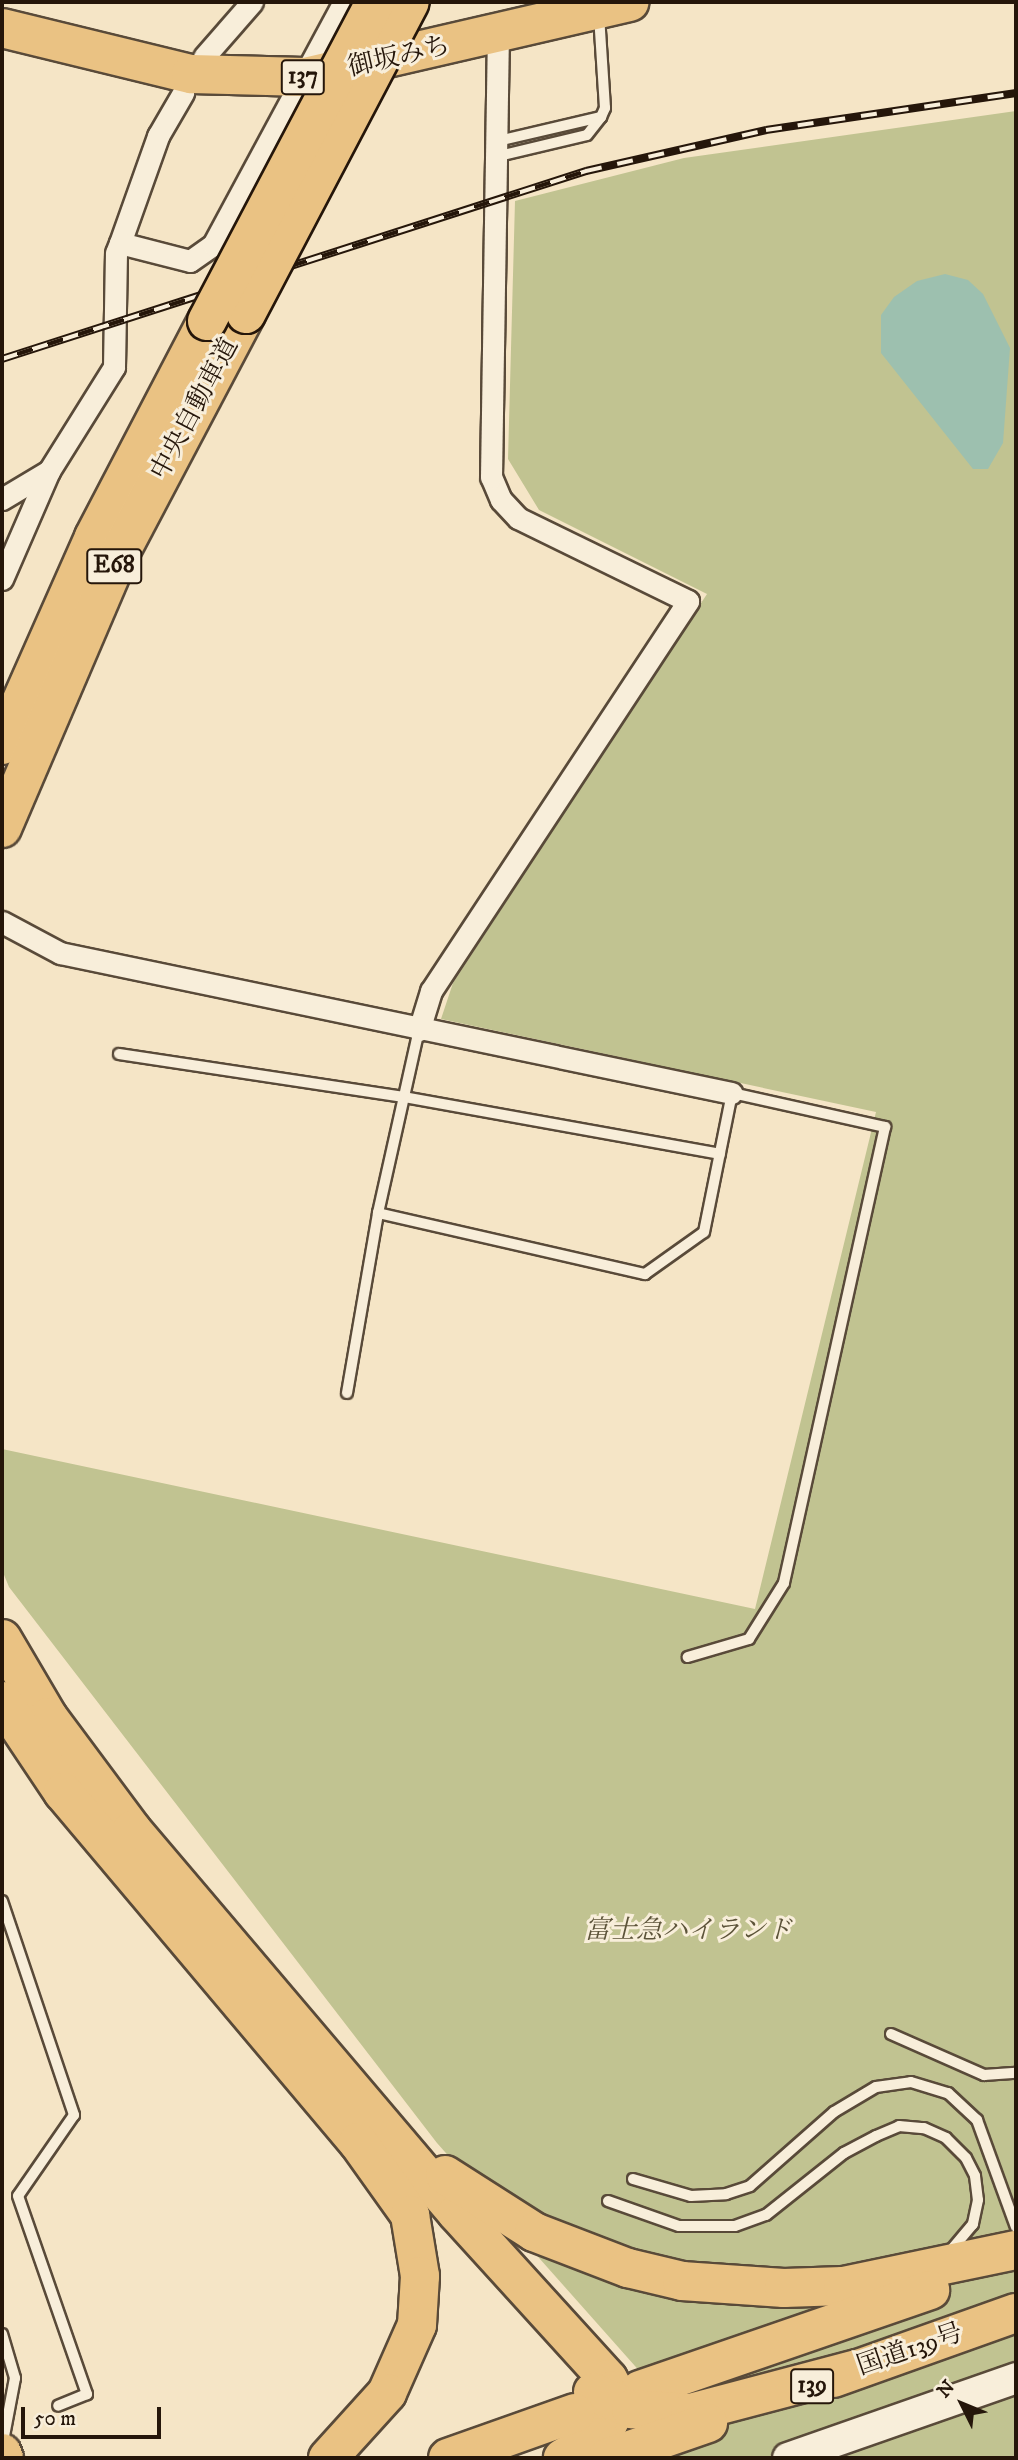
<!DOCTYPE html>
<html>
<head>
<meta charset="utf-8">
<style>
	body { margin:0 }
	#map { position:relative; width:1018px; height:2460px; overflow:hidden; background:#f5e5c6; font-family:"IM FELL DW Pica","Noto Serif JP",serif }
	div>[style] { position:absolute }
	.green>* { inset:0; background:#c1c391 }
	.water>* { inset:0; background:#9dc0af }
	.roads { filter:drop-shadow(2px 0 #594a39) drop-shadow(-2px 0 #594a39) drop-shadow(0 2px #594a39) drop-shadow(0 -2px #594a39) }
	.lane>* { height:10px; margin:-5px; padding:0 5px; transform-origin:5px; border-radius:5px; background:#f8eeda }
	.street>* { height:21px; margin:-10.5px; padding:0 10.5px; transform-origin:10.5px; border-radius:10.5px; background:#f8eeda }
	.secondary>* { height:30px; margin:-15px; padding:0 15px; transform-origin:15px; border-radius:15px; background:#f8eeda }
	.highway>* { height:38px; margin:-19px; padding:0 19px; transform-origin:19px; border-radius:19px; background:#eac283 }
	.rail>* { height:8px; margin-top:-4px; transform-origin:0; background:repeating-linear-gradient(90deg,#f8eeda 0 16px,#25160a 0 32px); box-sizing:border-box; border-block:2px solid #25160a }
	.bridges { filter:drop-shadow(2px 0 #25160a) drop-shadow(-2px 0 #25160a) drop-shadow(0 2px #25160a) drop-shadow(0 -2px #25160a) }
	.highway-bridge>* { height:38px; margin:-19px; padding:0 19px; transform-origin:19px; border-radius:19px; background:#eac283 }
	span { translate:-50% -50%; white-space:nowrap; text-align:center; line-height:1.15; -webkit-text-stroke:6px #f8eeda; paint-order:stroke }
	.shield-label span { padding:2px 5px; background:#f8eeda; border:2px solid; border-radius:5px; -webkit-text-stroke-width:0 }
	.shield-label { font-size:24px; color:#25160a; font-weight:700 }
	.street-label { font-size:26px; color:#25160a }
	.park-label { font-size:26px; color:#5c5339; font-style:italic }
	.frame { position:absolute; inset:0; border:4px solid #25160a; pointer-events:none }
	.north { position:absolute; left:927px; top:2369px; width:70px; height:70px; -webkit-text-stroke:5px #f8eeda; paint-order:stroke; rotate:313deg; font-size:19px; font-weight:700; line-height:28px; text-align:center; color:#25160a }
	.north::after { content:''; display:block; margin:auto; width:24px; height:32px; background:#25160a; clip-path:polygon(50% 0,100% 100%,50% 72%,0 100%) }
	.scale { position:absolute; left:21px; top:2407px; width:140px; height:32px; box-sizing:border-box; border:4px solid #25160a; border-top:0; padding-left:9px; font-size:21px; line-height:24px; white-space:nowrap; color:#25160a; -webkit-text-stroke:5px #f8eeda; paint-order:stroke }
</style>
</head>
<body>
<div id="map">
	<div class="green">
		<div style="clip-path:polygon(1016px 111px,1016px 2458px,652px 2458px,698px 2437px,437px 2143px,9px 1587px,2px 1570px,2px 1449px,755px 1609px,876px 1112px,441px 1019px,453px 983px,707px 594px,539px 510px,508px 459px,515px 201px,684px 158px)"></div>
	</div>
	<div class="water">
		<div style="clip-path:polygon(945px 274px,968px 280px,983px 294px,1010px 348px,1003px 443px,988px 469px,973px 469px,881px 353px,881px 315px,894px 297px,917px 281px)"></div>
	</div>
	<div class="roads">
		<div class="lane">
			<div style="left:498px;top:141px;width:106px;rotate:-13.1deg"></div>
			<div style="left:499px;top:156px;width:90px;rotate:-13.4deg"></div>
			<div style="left:587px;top:135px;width:23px;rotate:-52deg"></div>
			<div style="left:601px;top:117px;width:10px;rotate:-66deg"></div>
			<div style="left:605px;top:108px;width:93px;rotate:-93.7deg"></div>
			<div style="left:119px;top:1054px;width:288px;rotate:8.6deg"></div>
			<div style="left:404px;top:1097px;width:321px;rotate:10.2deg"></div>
			<div style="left:378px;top:1213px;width:274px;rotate:12.9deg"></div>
			<div style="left:645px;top:1274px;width:72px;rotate:-35.4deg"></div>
			<div style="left:704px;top:1232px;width:142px;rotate:-78.6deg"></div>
			<div style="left:732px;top:1093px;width:157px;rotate:12.5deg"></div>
			<div style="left:885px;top:1127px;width:467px;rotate:102.5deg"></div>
			<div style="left:784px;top:1583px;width:66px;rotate:122deg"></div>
			<div style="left:749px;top:1639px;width:64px;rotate:163.6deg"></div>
			<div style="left:347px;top:1393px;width:183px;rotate:-80.2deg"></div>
			<div style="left:378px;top:1213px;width:188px;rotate:-77.4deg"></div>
			<div style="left:2px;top:1901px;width:226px;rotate:71.4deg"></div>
			<div style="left:74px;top:2115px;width:98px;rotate:124.7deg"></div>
			<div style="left:18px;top:2196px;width:210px;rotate:70.8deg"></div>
			<div style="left:87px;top:2394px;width:31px;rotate:158deg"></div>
			<div style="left:891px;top:2034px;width:102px;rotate:23.8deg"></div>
			<div style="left:984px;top:2075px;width:32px;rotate:-4deg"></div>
			<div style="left:633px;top:2179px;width:60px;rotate:16.3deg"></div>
			<div style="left:691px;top:2196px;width:35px;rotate:-3deg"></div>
			<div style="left:726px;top:2194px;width:25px;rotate:-18deg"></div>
			<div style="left:750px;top:2186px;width:112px;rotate:-41.4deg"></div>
			<div style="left:834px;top:2112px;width:49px;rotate:-30.8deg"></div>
			<div style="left:876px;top:2087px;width:35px;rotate:-8deg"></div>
			<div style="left:911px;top:2082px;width:39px;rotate:17deg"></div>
			<div style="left:948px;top:2093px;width:40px;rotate:43deg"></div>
			<div style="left:977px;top:2120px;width:114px;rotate:70deg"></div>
			<div style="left:608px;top:2201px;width:75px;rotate:19.4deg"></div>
			<div style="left:679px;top:2226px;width:56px"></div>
			<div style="left:735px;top:2226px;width:33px;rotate:-20deg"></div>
			<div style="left:766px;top:2215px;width:100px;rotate:-38.5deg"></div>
			<div style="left:844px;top:2153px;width:36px;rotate:-28deg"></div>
			<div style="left:876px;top:2136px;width:25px;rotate:-23deg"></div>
			<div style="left:899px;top:2126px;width:25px;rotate:5deg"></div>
			<div style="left:924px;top:2128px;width:24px;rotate:24deg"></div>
			<div style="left:946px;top:2138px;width:28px;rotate:45deg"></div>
			<div style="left:966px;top:2158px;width:20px;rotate:63deg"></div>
			<div style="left:975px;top:2176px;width:24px;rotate:83deg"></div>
			<div style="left:978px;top:2200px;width:25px;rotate:102deg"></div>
			<div style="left:973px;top:2224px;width:34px;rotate:130deg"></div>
			<div style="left:2px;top:2334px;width:46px;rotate:73.5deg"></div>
			<div style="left:15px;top:2378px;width:70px;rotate:100.7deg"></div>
		</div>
		<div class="street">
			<div style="left:204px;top:57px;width:73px;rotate:-48.9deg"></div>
			<div style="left:120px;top:243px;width:114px;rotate:-70.4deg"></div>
			<div style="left:158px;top:136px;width:50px;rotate:-59.8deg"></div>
			<div style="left:2px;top:499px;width:55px;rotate:-30.8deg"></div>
			<div style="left:49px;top:471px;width:123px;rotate:-58deg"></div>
			<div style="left:114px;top:367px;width:114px;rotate:-89deg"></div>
			<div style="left:116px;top:253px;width:11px;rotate:-68deg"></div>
			<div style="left:120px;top:243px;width:72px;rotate:14.4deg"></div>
			<div style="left:190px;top:261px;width:28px;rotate:-35deg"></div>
			<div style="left:213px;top:245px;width:276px;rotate:-61.7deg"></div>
			<div style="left:2px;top:579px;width:118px;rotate:-66.5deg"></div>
			<div style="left:2px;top:922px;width:66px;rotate:28.1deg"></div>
			<div style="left:60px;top:953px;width:686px;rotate:11.77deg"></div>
			<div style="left:419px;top:1030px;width:41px;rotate:-72.9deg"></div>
			<div style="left:431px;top:991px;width:467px;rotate:-56.6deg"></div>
			<div style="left:688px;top:601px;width:189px;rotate:-154deg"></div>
			<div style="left:518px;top:518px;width:25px;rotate:-133deg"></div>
			<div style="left:501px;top:500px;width:25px;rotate:-113deg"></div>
			<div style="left:491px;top:477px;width:445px;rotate:-89.1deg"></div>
		</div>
		<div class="secondary">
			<div style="left:788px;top:2458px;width:242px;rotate:-19.3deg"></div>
		</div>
		<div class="highway">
			<div style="left:2px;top:28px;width:195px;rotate:13.7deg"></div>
			<div style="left:191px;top:74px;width:114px;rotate:1.5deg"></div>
			<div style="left:305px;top:77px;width:333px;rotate:-13deg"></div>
			<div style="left:2px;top:745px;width:227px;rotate:-66.1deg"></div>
			<div style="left:94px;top:537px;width:244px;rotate:-62.4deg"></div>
			<div style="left:2px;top:828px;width:301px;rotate:-66.8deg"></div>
			<div style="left:121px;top:551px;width:268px;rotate:-62.2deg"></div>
			<div style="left:2px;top:1639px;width:91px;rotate:59.5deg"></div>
			<div style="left:48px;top:1717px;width:141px;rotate:53.4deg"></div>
			<div style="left:132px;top:1830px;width:502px;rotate:49.68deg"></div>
			<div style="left:457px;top:2213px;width:224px;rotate:47.7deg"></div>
			<div style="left:608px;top:2379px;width:13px;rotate:61deg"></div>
			<div style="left:614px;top:2390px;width:32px;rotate:99deg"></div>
			<div style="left:609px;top:2422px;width:18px;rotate:124deg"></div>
			<div style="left:599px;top:2437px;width:42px;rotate:149.7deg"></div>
			<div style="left:2px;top:1701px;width:110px;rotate:56.2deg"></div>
			<div style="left:63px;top:1792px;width:458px;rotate:49.9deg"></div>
			<div style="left:358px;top:2142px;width:90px;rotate:54.5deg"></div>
			<div style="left:410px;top:2215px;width:62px;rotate:80.7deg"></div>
			<div style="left:420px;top:2276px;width:49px;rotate:93.5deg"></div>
			<div style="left:417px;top:2325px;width:74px;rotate:113.8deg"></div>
			<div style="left:387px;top:2393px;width:88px;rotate:132.2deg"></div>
			<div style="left:445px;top:2175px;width:106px;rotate:32.6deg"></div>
			<div style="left:534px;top:2232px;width:101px;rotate:21deg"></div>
			<div style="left:628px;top:2268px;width:56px;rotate:13.5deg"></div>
			<div style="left:682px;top:2281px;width:102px;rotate:3.9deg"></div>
			<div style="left:784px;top:2288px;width:59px;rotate:-1.9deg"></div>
			<div style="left:843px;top:2286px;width:177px;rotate:-11.8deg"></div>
			<div style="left:833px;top:2378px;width:194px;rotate:-19.6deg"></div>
			<div style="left:640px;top:2390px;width:307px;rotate:-19deg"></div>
			<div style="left:593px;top:2392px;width:42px;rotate:24.1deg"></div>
			<div style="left:631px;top:2409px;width:59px;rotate:3.9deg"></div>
			<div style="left:690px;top:2413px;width:173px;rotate:-14.8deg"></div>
			<div style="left:2px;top:2453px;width:5px;rotate:68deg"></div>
			<div style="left:448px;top:2458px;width:135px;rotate:-19.5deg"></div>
			<div style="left:607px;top:2458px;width:107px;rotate:-19.1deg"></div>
		</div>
	</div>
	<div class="rail">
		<div style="left:2px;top:359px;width:614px;rotate:-17.84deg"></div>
		<div style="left:586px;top:171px;width:185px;rotate:-12.8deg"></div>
		<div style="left:766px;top:130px;width:253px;rotate:-8.4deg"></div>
	</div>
	<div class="bridges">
		<div class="highway-bridge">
			<div style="left:246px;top:314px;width:352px;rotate:-62.3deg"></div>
			<div style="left:207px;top:321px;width:361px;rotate:-62.2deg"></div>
		</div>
	</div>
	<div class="shield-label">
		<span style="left:303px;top:77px">137</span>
		<span style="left:114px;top:566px">E68</span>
		<span style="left:812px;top:2386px">139</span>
	</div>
	<div class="street-label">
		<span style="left:399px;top:57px;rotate:-13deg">御坂みち</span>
		<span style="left:195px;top:409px;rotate:-62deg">中央自動車道</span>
		<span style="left:910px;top:2350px;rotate:-19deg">国道139号</span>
	</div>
	<div class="park-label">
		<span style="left:688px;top:1931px">富士急ハイランド</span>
	</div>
	<div class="frame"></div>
	<div class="north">N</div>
	<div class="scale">50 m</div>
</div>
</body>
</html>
